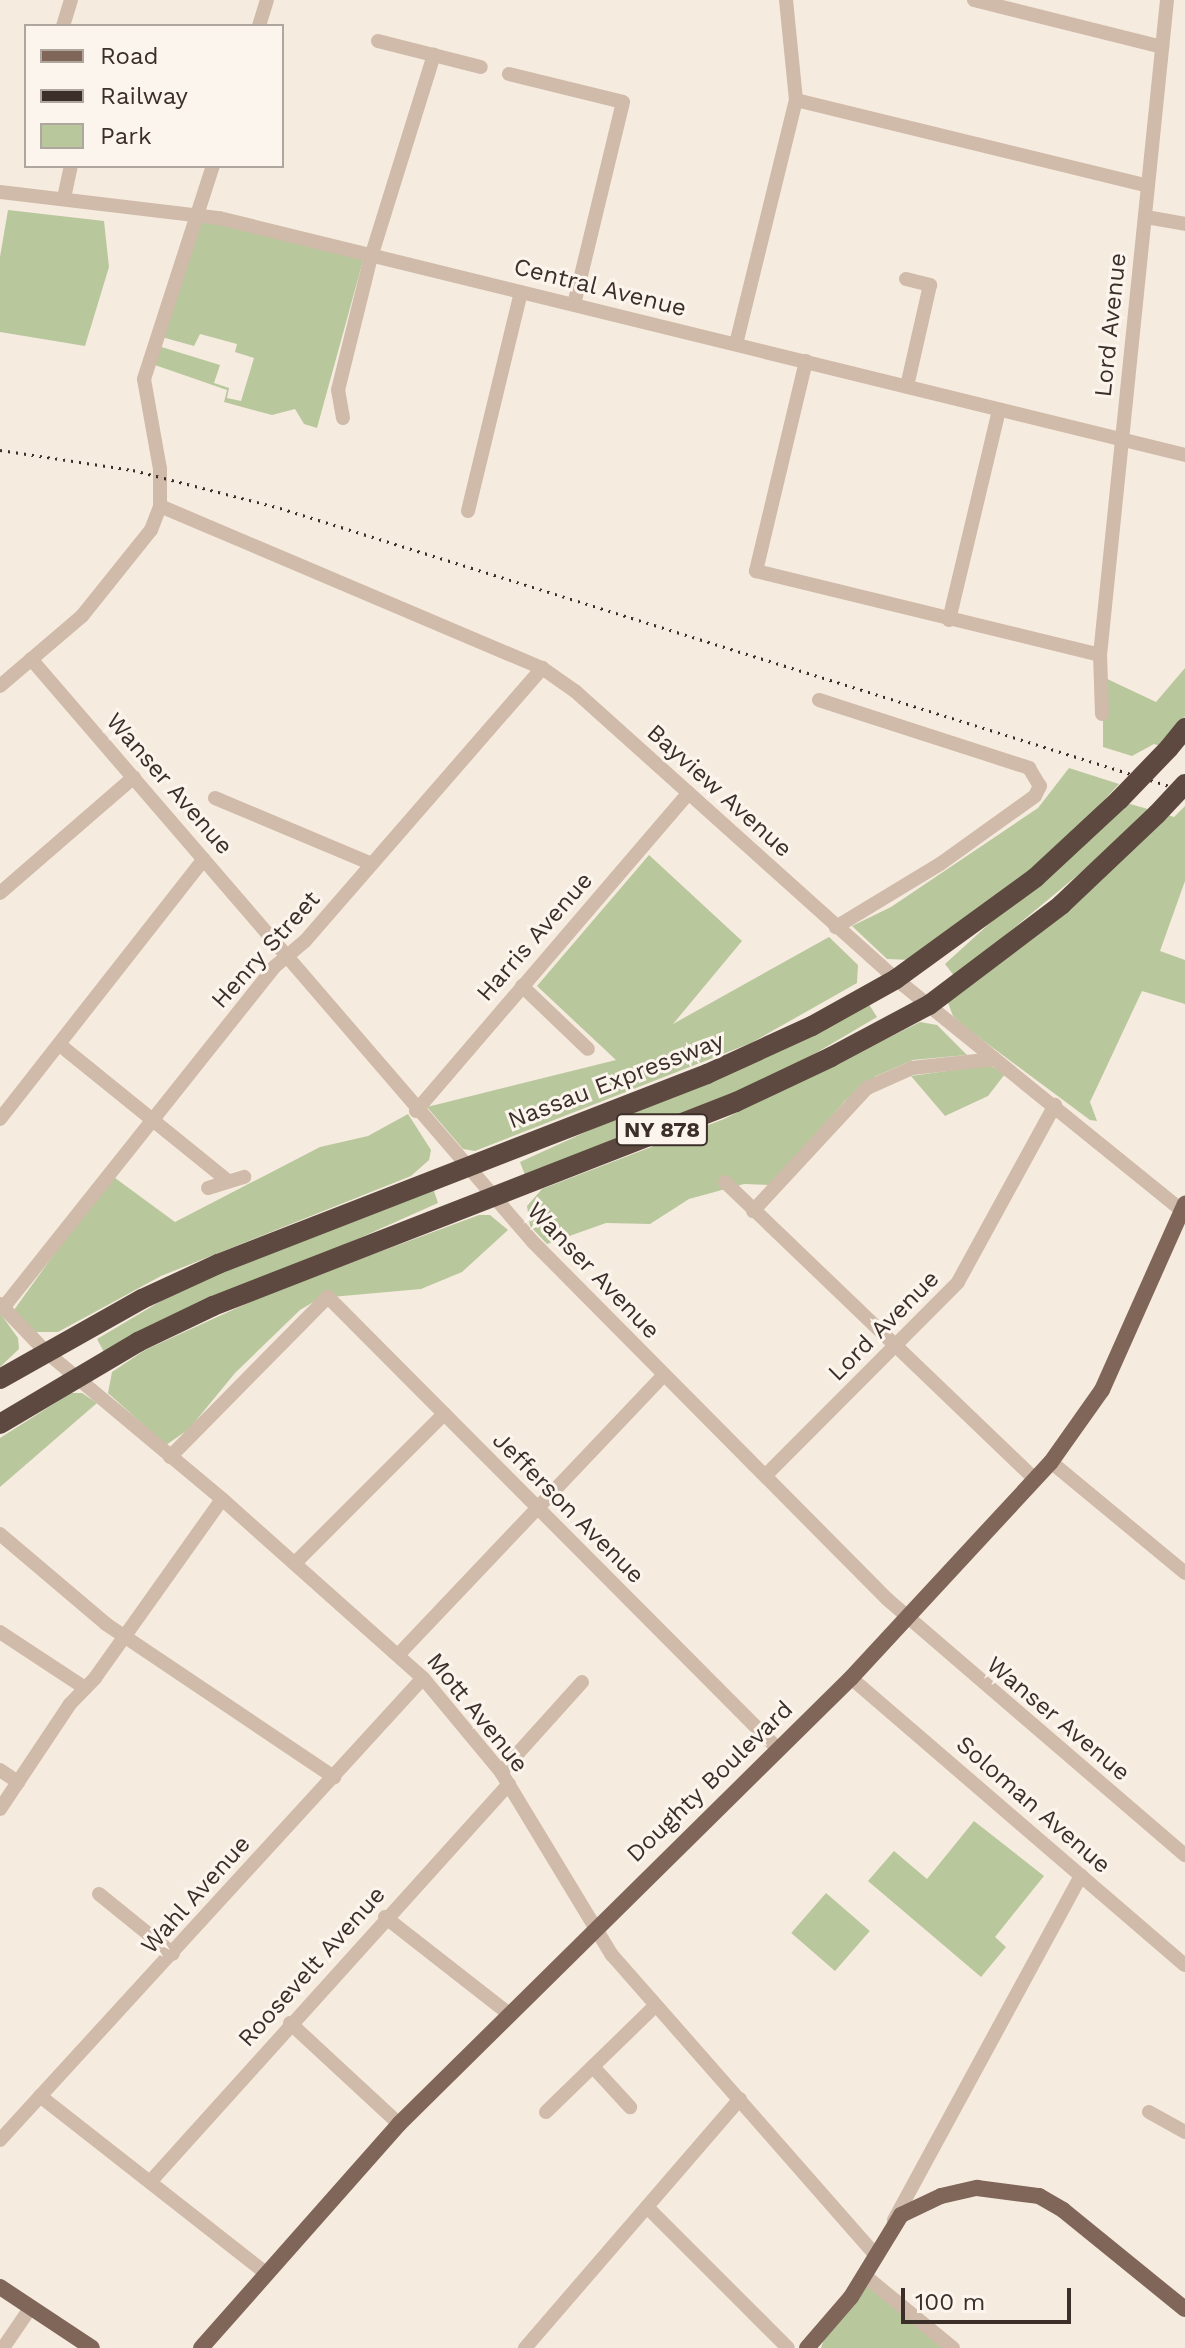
<!DOCTYPE html>
<html>
<head>
<meta charset="utf-8">
<style>
	body { margin:0 }
	#map { position:relative; width:1185px; height:2348px; overflow:hidden; background:#f6ebdf; font-family:"Work Sans",sans-serif }
	div>[style] { position:absolute }
	.green>* { inset:0; background:#b9c79d; transform-origin:0 0 }
	.minor>* { height:14px; margin:-7px; padding:0 7px; transform-origin:7px; border-radius:7px; background:#d0baa9 }
	.major>* { height:16px; margin:-8px; padding:0 8px; transform-origin:8px; border-radius:8px; background:#806559 }
	.highway>* { height:20px; margin:-10px; padding:0 10px; transform-origin:10px; border-radius:10px; background:#5e4940 }
	.rail>* { height:3px; margin-top:-1.5px; transform-origin:0; background:repeating-linear-gradient(90deg,#3c2f2a 0 2px,transparent 0 8px) }
	.highway-bridge>* { height:20px; margin:-10px; padding:0 10px; transform-origin:10px; border-radius:10px; background:#5e4940 }
	span { translate:-50% -50%; white-space:nowrap; text-align:center; line-height:1.15; -webkit-text-stroke:6px #fcf5ed; paint-order:stroke }
	.shield-label span { padding:2px 6px; background:#fcf5ed; border:2px solid; border-radius:6px; -webkit-text-stroke-width:0 }
	.shield-label { font-size:22px; color:#3c2f2a; font-weight:700 }
	.street-label { font-size:24px; color:#3c2f2a }
	.legend { position:absolute; left:24px; top:24px; width:260px; height:144px; box-sizing:border-box; background:#fcf5ed; border:2px solid #afa69f; margin:0; padding:10px 14px; list-style:none; font-size:24px; color:#3c2f2a }
	.legend li { display:flex; align-items:center; gap:16px; height:40px }
	.legend b { width:40px; border:2px solid #afa69f }
	.scale { position:absolute; left:901px; top:2288px; width:170px; height:36px; box-sizing:border-box; border:4px solid #3c2f2a; border-top:0; padding-left:10px; font-size:24px; line-height:28px; white-space:nowrap; color:#3c2f2a; -webkit-text-stroke:6px #fcf5ed; paint-order:stroke }
</style>
</head>
<body>
<div id="map">
	<div class="green">
		<div style="clip-path:polygon(8px 210px,104px 221px,109px 267px,85px 346px,0 332px,0 257px)"></div>
		<div style="clip-path:polygon(198px 218px,364px 257px,317px 428px,304px 424px,295px 409px,272px 415px,224px 402px,227px 390px,149px 363px,155px 345px,220px 365px,214px 383px,229px 388px,227px 398px,241px 401px,254px 358px,235px 352px,237px 344px,200px 334px,194px 346px,158px 336px)"></div>
		<div style="clip-path:polygon(1185px 668px,1185px 716px,1161px 746px,1154px 744px,1132px 756px,1103px 747px,1103px 677px,1156px 702px)"></div>
		<div style="clip-path:polygon(1069px 768px,1119px 784px,1054px 855px,911px 960px,887px 959px,852px 926px,891px 907px,1038px 808px)"></div>
		<div style="clip-path:polygon(1123px 802px,1155px 811px,955px 977px,945px 964px)"></div>
		<div style="clip-path:polygon(1185px 806px,1185px 881px,1160px 951px,1185px 960px,1185px 1004px,1142px 991px,1090px 1102px,1097px 1121px,1090px 1120px,969px 1030px,953px 1016px,947px 1000px,1161px 813px,1174px 817px)"></div>
		<div style="clip-path:polygon(649px 855px,742px 941px,673px 1024px,829px 937px,858px 965px,857px 983px,751px 1043px,475px 1151px,463px 1149px,427px 1107px,616px 1060px,537px 986px)"></div>
		<div style="clip-path:polygon(868px 1003px,877px 1017px,804px 1060px,731px 1096px,525px 1175px,520px 1162px)"></div>
		<div style="clip-path:polygon(920px 1022px,937px 1025px,967px 1055px,913px 1060px,876px 1076px,845px 1101px,772px 1185px,744px 1184px,689px 1199px,650px 1224px,606px 1223px,547px 1244px,530px 1226px,527px 1206px,542px 1189px,724px 1119px)"></div>
		<div style="clip-path:polygon(990px 1065px,1005px 1074px,988px 1096px,945px 1116px,911px 1076px)"></div>
		<div style="clip-path:polygon(408px 1114px,431px 1150px,429px 1160px,411px 1176px,161px 1276px,58px 1332px,35px 1332px,14px 1310px,111px 1175px,175px 1222px,320px 1147px,368px 1136px)"></div>
		<div style="clip-path:polygon(433px 1188px,438px 1203px,104px 1352px,97px 1339px,188px 1285px)"></div>
		<div style="clip-path:polygon(479px 1215px,490px 1215px,508px 1230px,462px 1272px,421px 1289px,320px 1298px,300px 1310px,235px 1373px,189px 1429px,166px 1445px,108px 1393px,112px 1372px,145px 1350px,274px 1291px)"></div>
		<div style="clip-path:polygon(0 1313px,18px 1338px,19px 1349px,0 1367px)"></div>
		<div style="clip-path:polygon(71px 1393px,82px 1393px,97px 1403px,0 1487px,0 1438px)"></div>
		<div style="clip-path:polygon(974px 1821px,1044px 1876px,995px 1937px,1006px 1947px,981px 1977px,868px 1881px,894px 1851px,927px 1879px)"></div>
		<div style="left:826px;top:1893px;width:58px;height:53px;rotate:41deg"></div>
		<div style="clip-path:polygon(864px 2275px,956px 2348px,821px 2348px,829px 2325px)"></div>
	</div>
	<div class="minor">
		<div style="left:974px;top:0;width:194px;rotate:14deg"></div>
		<div style="left:63px;top:26px;width:27px;rotate:-73deg"></div>
		<div style="left:259px;top:26px;width:27px;rotate:-73deg"></div>
		<div style="left:378px;top:41px;width:106px;rotate:14.2deg"></div>
		<div style="left:509px;top:74px;width:117px;rotate:13.8deg"></div>
		<div style="left:623px;top:102px;width:208px;rotate:103.6deg"></div>
		<div style="left:796px;top:100px;width:362px;rotate:13.7deg"></div>
		<div style="left:0;top:192px;width:221px;rotate:6.8deg"></div>
		<div style="left:219px;top:218px;width:995px;rotate:13.78deg"></div>
		<div style="left:64px;top:198px;width:33px;rotate:-78deg"></div>
		<div style="left:1146px;top:217px;width:40px;rotate:10deg"></div>
		<div style="left:906px;top:279px;width:25px;rotate:14deg"></div>
		<div style="left:930px;top:285px;width:104px;rotate:102.8deg"></div>
		<div style="left:736px;top:344px;width:251px;rotate:-76.2deg"></div>
		<div style="left:796px;top:100px;width:100px;rotate:-95.7deg"></div>
		<div style="left:806px;top:361px;width:216px;rotate:103.4deg"></div>
		<div style="left:756px;top:571px;width:354px;rotate:13.7deg"></div>
		<div style="left:343px;top:418px;width:28px;rotate:-100deg"></div>
		<div style="left:338px;top:390px;width:137px;rotate:-76.1deg"></div>
		<div style="left:371px;top:257px;width:212px;rotate:-72.7deg"></div>
		<div style="left:160px;top:506px;width:415px;rotate:23deg"></div>
		<div style="left:542px;top:668px;width:40px;rotate:34.9deg"></div>
		<div style="left:575px;top:691px;width:431px;rotate:41.9deg"></div>
		<div style="left:896px;top:979px;width:372px;rotate:39deg"></div>
		<div style="left:468px;top:511px;width:225px;rotate:-76.4deg"></div>
		<div style="left:949px;top:620px;width:216px;rotate:-76.6deg"></div>
		<div style="left:31px;top:659px;width:769px;rotate:49.27deg"></div>
		<div style="left:533px;top:1242px;width:503px;rotate:45.24deg"></div>
		<div style="left:887px;top:1599px;width:393px;rotate:40.7deg"></div>
		<div style="left:0;top:686px;width:108px;rotate:-40.5deg"></div>
		<div style="left:82px;top:616px;width:110px;rotate:-51.3deg"></div>
		<div style="left:151px;top:530px;width:26px;rotate:-69deg"></div>
		<div style="left:160px;top:506px;width:37px;rotate:-90deg"></div>
		<div style="left:160px;top:469px;width:91px;rotate:-100.1deg"></div>
		<div style="left:144px;top:379px;width:224px;rotate:-72.1deg"></div>
		<div style="left:819px;top:700px;width:221px;rotate:17.9deg"></div>
		<div style="left:1029px;top:768px;width:21px;rotate:59deg"></div>
		<div style="left:1040px;top:786px;width:11px;rotate:117deg"></div>
		<div style="left:1035px;top:796px;width:117px;rotate:144.4deg"></div>
		<div style="left:940px;top:864px;width:122px;rotate:148.8deg"></div>
		<div style="left:1102px;top:714px;width:59px;rotate:-91.9deg"></div>
		<div style="left:1100px;top:655px;width:658px;rotate:-84.16deg"></div>
		<div style="left:215px;top:798px;width:170px;rotate:22.8deg"></div>
		<div style="left:0;top:893px;width:177px;rotate:-40.9deg"></div>
		<div style="left:522px;top:986px;width:91px;rotate:43.7deg"></div>
		<div style="left:60px;top:1045px;width:216px;rotate:39deg"></div>
		<div style="left:416px;top:1111px;width:419px;rotate:-49.4deg"></div>
		<div style="left:0;top:1119px;width:330px;rotate:-51.9deg"></div>
		<div style="left:725px;top:1182px;width:428px;rotate:43.8deg"></div>
		<div style="left:208px;top:1188px;width:38px;rotate:-17deg"></div>
		<div style="left:753px;top:1211px;width:168px;rotate:-47.2deg"></div>
		<div style="left:867px;top:1088px;width:49px;rotate:-24deg"></div>
		<div style="left:912px;top:1068px;width:83px;rotate:-6.2deg"></div>
		<div style="left:0;top:1304px;width:65px;rotate:46.2deg"></div>
		<div style="left:45px;top:1351px;width:231px;rotate:39.9deg"></div>
		<div style="left:222px;top:1499px;width:269px;rotate:41.7deg"></div>
		<div style="left:423px;top:1678px;width:122px;rotate:50.3deg"></div>
		<div style="left:501px;top:1772px;width:214px;rotate:58.8deg"></div>
		<div style="left:612px;top:1955px;width:400px;rotate:48.7deg"></div>
		<div style="left:3px;top:1308px;width:434px;rotate:-51.5deg"></div>
		<div style="left:273px;top:968px;width:42px;rotate:-40.2deg"></div>
		<div style="left:305px;top:941px;width:362px;rotate:-49deg"></div>
		<div style="left:170px;top:1457px;width:225px;rotate:-45.4deg"></div>
		<div style="left:328px;top:1297px;width:638px;rotate:45.13deg"></div>
		<div style="left:1051px;top:1462px;width:174px;rotate:39.6deg"></div>
		<div style="left:766px;top:1475px;width:272px;rotate:-45.1deg"></div>
		<div style="left:958px;top:1282px;width:202px;rotate:-61.3deg"></div>
		<div style="left:0;top:1534px;width:139px;rotate:40.3deg"></div>
		<div style="left:106px;top:1624px;width:275px;rotate:33.9deg"></div>
		<div style="left:295px;top:1563px;width:211px;rotate:-45deg"></div>
		<div style="left:0;top:1632px;width:102px;rotate:33.4deg"></div>
		<div style="left:399px;top:1654px;width:385px;rotate:-46.5deg"></div>
		<div style="left:851px;top:1678px;width:440px;rotate:40.7deg"></div>
		<div style="left:0;top:1770px;width:22px;rotate:34deg"></div>
		<div style="left:501px;top:1772px;width:121px;rotate:-48deg"></div>
		<div style="left:0;top:1809px;width:126px;rotate:-56.3deg"></div>
		<div style="left:70px;top:1704px;width:36px;rotate:-46deg"></div>
		<div style="left:95px;top:1678px;width:219px;rotate:-54.6deg"></div>
		<div style="left:99px;top:1894px;width:95px;rotate:39deg"></div>
		<div style="left:385px;top:1917px;width:157px;rotate:38deg"></div>
		<div style="left:290px;top:2023px;width:149px;rotate:42.8deg"></div>
		<div style="left:595px;top:2069px;width:52px;rotate:47.4deg"></div>
		<div style="left:40px;top:2096px;width:288px;rotate:38.1deg"></div>
		<div style="left:546px;top:2112px;width:153px;rotate:-44.2deg"></div>
		<div style="left:1149px;top:2112px;width:41px;rotate:29.1deg"></div>
		<div style="left:0;top:2140px;width:626px;rotate:-47.52deg"></div>
		<div style="left:150px;top:2182px;width:536px;rotate:-47.95deg"></div>
		<div style="left:647px;top:2207px;width:199px;rotate:45deg"></div>
		<div style="left:894px;top:2220px;width:392px;rotate:-61.5deg"></div>
		<div style="left:864px;top:2275px;width:115px;rotate:39.4deg"></div>
		<div style="left:3px;top:2348px;width:50px;rotate:-55.7deg"></div>
		<div style="left:525px;top:2348px;width:329px;rotate:-49.2deg"></div>
	</div>
	<div class="major">
		<div style="left:0;top:2287px;width:110px;rotate:33.5deg"></div>
		<div style="left:201px;top:2348px;width:299px;rotate:-48.5deg"></div>
		<div style="left:399px;top:2124px;width:635px;rotate:-44.62deg"></div>
		<div style="left:851px;top:1678px;width:294px;rotate:-47.2deg"></div>
		<div style="left:1051px;top:1462px;width:88px;rotate:-54.7deg"></div>
		<div style="left:1102px;top:1390px;width:204px;rotate:-66deg"></div>
		<div style="left:807px;top:2348px;width:67px;rotate:-49.2deg"></div>
		<div style="left:851px;top:2297px;width:96px;rotate:-58.6deg"></div>
		<div style="left:901px;top:2215px;width:44px;rotate:-25.4deg"></div>
		<div style="left:941px;top:2196px;width:37px;rotate:-13deg"></div>
		<div style="left:977px;top:2188px;width:63px;rotate:7.4deg"></div>
		<div style="left:1039px;top:2196px;width:28px;rotate:30deg"></div>
		<div style="left:1063px;top:2210px;width:157px;rotate:39.1deg"></div>
	</div>
	<div class="highway">
		<div style="left:1169px;top:748px;width:26px;rotate:-51deg"></div>
		<div style="left:0;top:1379px;width:163px;rotate:-29.4deg"></div>
		<div style="left:142px;top:1299px;width:84px;rotate:-24.7deg"></div>
		<div style="left:218px;top:1264px;width:525px;rotate:-21.23deg"></div>
		<div style="left:707px;top:1074px;width:115px;rotate:-24.6deg"></div>
		<div style="left:812px;top:1026px;width:96px;rotate:-29.2deg"></div>
		<div style="left:896px;top:979px;width:172px;rotate:-36deg"></div>
		<div style="left:1035px;top:878px;width:115px;rotate:-42.9deg"></div>
		<div style="left:0;top:1424px;width:161px;rotate:-30.7deg"></div>
		<div style="left:138px;top:1342px;width:83px;rotate:-25.6deg"></div>
		<div style="left:213px;top:1306px;width:561px;rotate:-21.31deg"></div>
		<div style="left:736px;top:1102px;width:105px;rotate:-25.3deg"></div>
		<div style="left:831px;top:1057px;width:111px;rotate:-28deg"></div>
		<div style="left:929px;top:1005px;width:166px;rotate:-37.1deg"></div>
		<div style="left:1061px;top:905px;width:132px;rotate:-43.5deg"></div>
	</div>
	<div class="rail">
		<div style="left:0;top:450px;width:134px;rotate:8.6deg"></div>
		<div style="left:133px;top:470px;width:152px;rotate:14.5deg"></div>
		<div style="left:280px;top:508px;width:948px;rotate:17.36deg"></div>
	</div>
	<div class="highway-bridge">
		<div style="left:1119px;top:800px;width:72px;rotate:-46.1deg"></div>
		<div style="left:1157px;top:814px;width:41px;rotate:-47deg"></div>
	</div>
	<div class="shield-label">
		<span style="left:662px;top:1130px">NY 878</span>
	</div>
	<div class="street-label">
		<span style="left:600px;top:288px;rotate:14deg">Central Avenue</span>
		<span style="left:1111px;top:325px;rotate:-84deg">Lord Avenue</span>
		<span style="left:169px;top:784px;rotate:49deg">Wanser Avenue</span>
		<span style="left:719px;top:791px;rotate:42deg">Bayview Avenue</span>
		<span style="left:535px;top:937px;rotate:-49deg">Harris Avenue</span>
		<span style="left:266px;top:950px;rotate:-48deg">Henry Street</span>
		<span style="left:616px;top:1081px;rotate:-21deg">Nassau Expressway</span>
		<span style="left:593px;top:1271px;rotate:46deg">Wanser Avenue</span>
		<span style="left:884px;top:1326px;rotate:-45deg">Lord Avenue</span>
		<span style="left:568px;top:1508px;rotate:45deg">Jefferson Avenue</span>
		<span style="left:477px;top:1713px;rotate:51deg">Mott Avenue</span>
		<span style="left:1058px;top:1719px;rotate:40deg">Wanser Avenue</span>
		<span style="left:710px;top:1782px;rotate:-44deg">Doughty Boulevard</span>
		<span style="left:1033px;top:1805px;rotate:41deg">Soloman Avenue</span>
		<span style="left:196px;top:1895px;rotate:-48deg">Wahl Avenue</span>
		<span style="left:312px;top:1967px;rotate:-48deg">Roosevelt Avenue</span>
	</div>
	<ul class="legend">
	<li><b style="height:10px;background:#806559"></b>Road</li>
	<li><b style="height:10px;background:#3c2f2a"></b>Railway</li>
	<li><b style="height:22px;background:#b9c79d"></b>Park</li>
	</ul>
	<div class="scale">100 m</div>
</div>
</body>
</html>
